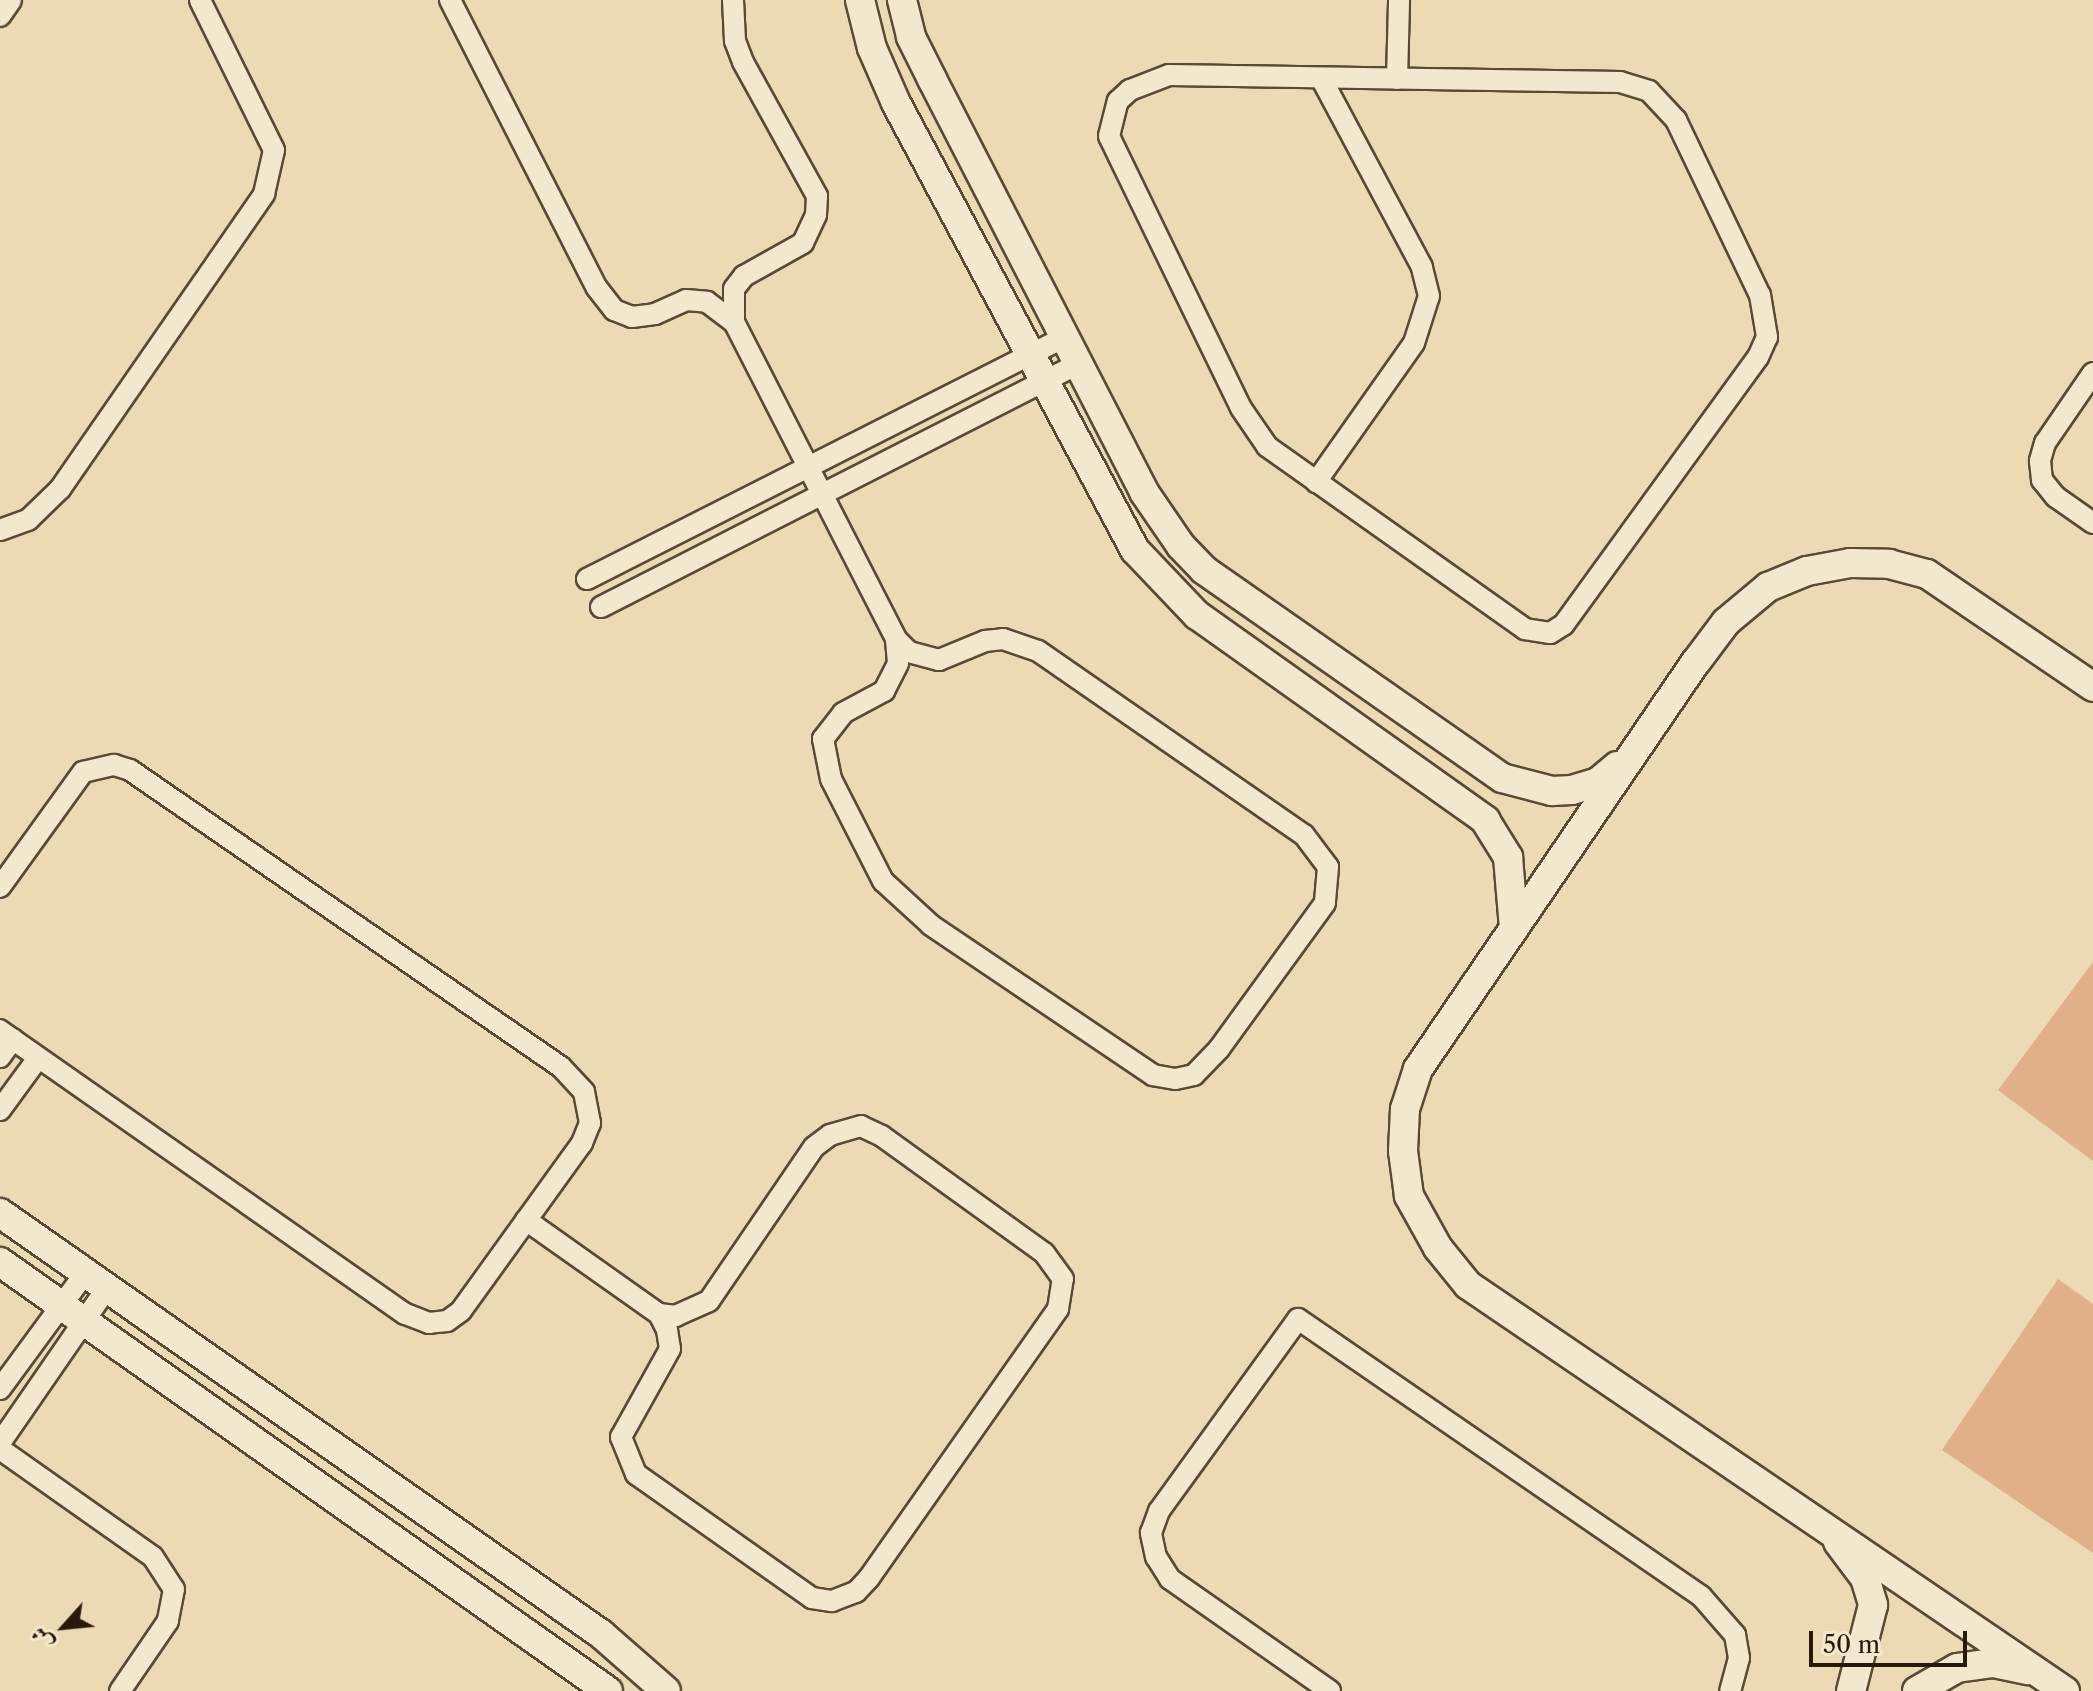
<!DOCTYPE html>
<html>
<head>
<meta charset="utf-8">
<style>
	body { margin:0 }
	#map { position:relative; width:2093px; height:1691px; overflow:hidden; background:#ecdab4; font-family:"Libre Caslon Text",Amiri,serif }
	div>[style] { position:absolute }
	.building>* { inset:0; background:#e1af89 }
	.roads { filter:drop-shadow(2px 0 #584a37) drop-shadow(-2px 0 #584a37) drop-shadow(0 2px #584a37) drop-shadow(0 -2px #584a37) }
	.street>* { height:20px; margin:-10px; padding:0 10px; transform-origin:10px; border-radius:10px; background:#f3e7ce }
	.secondary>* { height:28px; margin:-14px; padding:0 14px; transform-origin:14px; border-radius:14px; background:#f3e7ce }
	span { translate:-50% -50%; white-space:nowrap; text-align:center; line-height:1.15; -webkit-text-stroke:6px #f3e7ce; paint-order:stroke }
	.north { position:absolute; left:24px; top:1587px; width:80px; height:80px; -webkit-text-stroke:6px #f3e7ce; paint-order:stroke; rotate:243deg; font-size:22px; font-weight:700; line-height:32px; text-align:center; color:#271a0d }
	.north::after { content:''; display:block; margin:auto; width:28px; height:36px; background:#271a0d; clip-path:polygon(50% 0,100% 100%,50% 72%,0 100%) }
	.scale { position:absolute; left:1809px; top:1631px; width:158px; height:36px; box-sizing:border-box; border:4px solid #271a0d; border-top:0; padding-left:10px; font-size:24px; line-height:28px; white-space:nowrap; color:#271a0d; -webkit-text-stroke:6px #f3e7ce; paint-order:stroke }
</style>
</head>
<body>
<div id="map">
	<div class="building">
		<div style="clip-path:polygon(2093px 962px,2093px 1161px,1998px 1090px)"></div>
		<div style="clip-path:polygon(2058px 1279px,2093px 1304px,2093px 1553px,1942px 1450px)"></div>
	</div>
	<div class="roads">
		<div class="street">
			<div style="left:450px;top:0;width:323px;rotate:63deg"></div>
			<div style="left:597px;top:288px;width:28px;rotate:52deg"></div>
			<div style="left:614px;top:310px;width:19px;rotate:21deg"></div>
			<div style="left:632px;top:317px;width:23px;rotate:-7deg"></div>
			<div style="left:655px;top:314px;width:34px;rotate:-24deg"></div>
			<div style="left:686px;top:300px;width:21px;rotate:5deg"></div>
			<div style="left:707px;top:302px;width:34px;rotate:37deg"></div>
			<div style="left:733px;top:0;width:41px;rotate:87.2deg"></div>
			<div style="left:735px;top:41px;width:22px;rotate:69deg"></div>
			<div style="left:743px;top:62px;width:153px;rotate:61.1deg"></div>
			<div style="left:817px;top:196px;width:19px;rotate:93deg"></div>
			<div style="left:816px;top:215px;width:31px;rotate:115deg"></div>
			<div style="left:803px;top:243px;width:68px;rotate:150.8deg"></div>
			<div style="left:744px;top:276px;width:16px;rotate:128deg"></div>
			<div style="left:734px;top:289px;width:33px;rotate:90deg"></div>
			<div style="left:734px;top:322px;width:356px;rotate:62.9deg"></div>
			<div style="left:896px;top:639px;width:18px;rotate:45deg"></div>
			<div style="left:909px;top:652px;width:31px;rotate:15deg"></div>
			<div style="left:939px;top:660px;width:50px;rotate:-22.4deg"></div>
			<div style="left:985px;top:641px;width:18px;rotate:-6deg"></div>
			<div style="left:1003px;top:639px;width:37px;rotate:19deg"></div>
			<div style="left:1038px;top:651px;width:323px;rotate:34.7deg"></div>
			<div style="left:1304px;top:835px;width:40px;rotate:53deg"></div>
			<div style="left:1328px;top:867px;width:36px;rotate:95deg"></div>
			<div style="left:1325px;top:903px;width:180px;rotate:126deg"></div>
			<div style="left:1219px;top:1049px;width:36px;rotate:134deg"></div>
			<div style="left:1194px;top:1075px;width:19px;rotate:168deg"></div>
			<div style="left:1175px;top:1079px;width:22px;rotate:-170deg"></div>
			<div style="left:1153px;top:1075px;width:268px;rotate:-146deg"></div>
			<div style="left:931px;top:925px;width:65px;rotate:-137.5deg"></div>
			<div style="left:883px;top:881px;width:114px;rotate:-117deg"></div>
			<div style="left:831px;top:779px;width:41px;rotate:-101.3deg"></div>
			<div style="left:823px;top:739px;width:33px;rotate:-52deg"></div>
			<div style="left:843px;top:713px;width:47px;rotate:-28.2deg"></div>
			<div style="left:884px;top:691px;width:31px;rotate:-63deg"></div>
			<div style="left:898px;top:663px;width:24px;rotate:-95deg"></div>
			<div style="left:0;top:16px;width:19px;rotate:-55deg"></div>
			<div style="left:1169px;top:75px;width:451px;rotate:0.9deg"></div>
			<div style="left:1620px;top:82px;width:30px;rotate:17deg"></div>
			<div style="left:1649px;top:91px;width:40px;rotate:47deg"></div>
			<div style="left:1676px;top:120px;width:194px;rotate:64.4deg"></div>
			<div style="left:1760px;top:295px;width:43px;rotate:80.5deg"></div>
			<div style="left:1767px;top:337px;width:22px;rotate:114deg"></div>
			<div style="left:1758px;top:357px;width:331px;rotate:126deg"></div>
			<div style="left:1563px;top:625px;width:15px;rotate:148deg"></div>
			<div style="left:1550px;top:633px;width:25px;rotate:-171deg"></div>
			<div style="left:1525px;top:629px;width:316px;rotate:-144.7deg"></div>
			<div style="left:1267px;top:446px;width:46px;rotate:-124.4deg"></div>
			<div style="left:1241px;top:408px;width:302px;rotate:-115.9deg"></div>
			<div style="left:1109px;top:136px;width:36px;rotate:-76deg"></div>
			<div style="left:1118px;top:101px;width:16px;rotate:-43deg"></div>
			<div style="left:1130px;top:90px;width:42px;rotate:-21deg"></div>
			<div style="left:1397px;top:79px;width:79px;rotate:-88.5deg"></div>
			<div style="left:2093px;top:373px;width:85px;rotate:124.4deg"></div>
			<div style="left:2045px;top:443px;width:19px;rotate:106deg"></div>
			<div style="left:2040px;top:461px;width:19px;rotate:84deg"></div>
			<div style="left:2042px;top:480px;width:22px;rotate:51deg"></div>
			<div style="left:2056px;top:497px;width:45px;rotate:35.1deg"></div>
			<div style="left:1316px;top:482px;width:170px;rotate:-54.8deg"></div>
			<div style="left:1414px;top:343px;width:49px;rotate:-72.3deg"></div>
			<div style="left:1429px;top:296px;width:30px;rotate:-104deg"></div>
			<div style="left:1422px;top:267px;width:214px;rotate:-118.1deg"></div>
			<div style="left:0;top:530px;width:30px;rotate:-20deg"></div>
			<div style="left:28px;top:520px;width:45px;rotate:-44.1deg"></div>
			<div style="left:60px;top:489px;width:359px;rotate:-55.3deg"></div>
			<div style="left:264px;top:194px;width:45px;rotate:-77.2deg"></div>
			<div style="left:274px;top:150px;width:167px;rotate:-116.3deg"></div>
			<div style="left:587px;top:579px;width:536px;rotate:-26.85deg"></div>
			<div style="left:601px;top:607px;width:535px;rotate:-27deg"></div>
			<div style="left:0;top:887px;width:142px;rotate:-54.2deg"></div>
			<div style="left:83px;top:772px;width:32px;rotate:-13deg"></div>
			<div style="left:114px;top:765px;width:17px;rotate:17deg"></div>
			<div style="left:130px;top:770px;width:523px;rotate:34.57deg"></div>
			<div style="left:561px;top:1067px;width:34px;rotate:47deg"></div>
			<div style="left:584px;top:1092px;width:32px;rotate:79deg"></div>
			<div style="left:590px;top:1123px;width:22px;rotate:112deg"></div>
			<div style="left:582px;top:1143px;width:207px;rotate:125.8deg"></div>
			<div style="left:461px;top:1311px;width:17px;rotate:144deg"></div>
			<div style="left:447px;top:1321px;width:18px;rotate:174deg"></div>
			<div style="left:429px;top:1323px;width:26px;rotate:-159deg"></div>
			<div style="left:405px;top:1314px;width:495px;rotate:-145deg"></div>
			<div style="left:0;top:1057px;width:22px;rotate:-54deg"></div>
			<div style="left:0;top:1110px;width:64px;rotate:-53.8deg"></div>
			<div style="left:526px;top:1220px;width:163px;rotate:35.3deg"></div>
			<div style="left:659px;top:1314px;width:18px;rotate:63deg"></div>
			<div style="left:667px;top:1330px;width:19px;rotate:81deg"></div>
			<div style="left:670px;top:1349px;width:101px;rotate:119.1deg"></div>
			<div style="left:621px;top:1437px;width:40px;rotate:68deg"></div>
			<div style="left:636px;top:1474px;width:215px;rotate:35.2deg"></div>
			<div style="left:812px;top:1598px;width:20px;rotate:9deg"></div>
			<div style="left:832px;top:1601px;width:26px;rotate:-21deg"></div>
			<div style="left:856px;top:1592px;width:19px;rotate:-47deg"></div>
			<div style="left:869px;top:1578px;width:329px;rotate:-54.9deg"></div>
			<div style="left:1058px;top:1309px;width:30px;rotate:-81deg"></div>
			<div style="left:1063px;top:1279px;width:32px;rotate:-126deg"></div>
			<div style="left:1044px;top:1253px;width:200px;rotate:-144.2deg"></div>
			<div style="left:882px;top:1136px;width:23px;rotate:-155deg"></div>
			<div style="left:861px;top:1126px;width:32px;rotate:164deg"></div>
			<div style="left:830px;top:1135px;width:20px;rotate:143deg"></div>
			<div style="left:814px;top:1147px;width:186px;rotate:124.3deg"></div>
			<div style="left:709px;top:1301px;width:36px;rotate:156deg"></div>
			<div style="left:676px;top:1316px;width:17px;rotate:-173deg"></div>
			<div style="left:0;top:1389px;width:145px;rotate:-53.7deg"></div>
			<div style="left:0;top:1443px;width:188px;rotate:-55.4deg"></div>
			<div style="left:0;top:1449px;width:187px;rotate:35.2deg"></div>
			<div style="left:153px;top:1557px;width:38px;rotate:57deg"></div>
			<div style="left:174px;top:1589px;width:33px;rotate:101deg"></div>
			<div style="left:168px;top:1621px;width:85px;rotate:124.4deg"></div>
			<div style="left:1330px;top:1691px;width:195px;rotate:-145deg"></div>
			<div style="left:1170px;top:1579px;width:26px;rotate:-122deg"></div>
			<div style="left:1156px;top:1557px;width:25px;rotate:-102deg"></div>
			<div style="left:1151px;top:1533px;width:23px;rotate:-70deg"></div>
			<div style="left:1159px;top:1511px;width:237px;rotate:-54.1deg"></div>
			<div style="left:1298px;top:1319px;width:489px;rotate:34.5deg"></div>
			<div style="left:1701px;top:1596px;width:52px;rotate:48.9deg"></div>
			<div style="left:1735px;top:1635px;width:23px;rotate:80deg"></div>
			<div style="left:1739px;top:1658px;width:34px;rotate:105deg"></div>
		</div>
		<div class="secondary">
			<div style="left:860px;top:0;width:49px;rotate:76deg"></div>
			<div style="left:872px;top:48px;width:60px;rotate:66.4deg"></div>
			<div style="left:896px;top:103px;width:507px;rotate:61.87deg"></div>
			<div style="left:1135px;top:550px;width:90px;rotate:46.4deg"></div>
			<div style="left:1197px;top:615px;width:354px;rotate:35.4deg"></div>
			<div style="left:1485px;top:820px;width:44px;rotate:58.1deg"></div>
			<div style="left:1508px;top:857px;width:72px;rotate:85.2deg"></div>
			<div style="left:902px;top:0;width:38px;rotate:76deg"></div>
			<div style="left:911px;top:37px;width:47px;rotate:63.4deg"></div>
			<div style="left:932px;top:79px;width:464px;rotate:62.8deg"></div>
			<div style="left:1144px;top:492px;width:65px;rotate:55.6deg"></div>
			<div style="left:1181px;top:546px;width:33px;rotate:46deg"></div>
			<div style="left:1204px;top:570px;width:363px;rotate:34.9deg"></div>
			<div style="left:1502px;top:778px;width:52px;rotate:14.6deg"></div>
			<div style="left:1552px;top:791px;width:20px;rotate:-3deg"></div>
			<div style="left:1572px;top:790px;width:27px;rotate:-17deg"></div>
			<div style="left:1598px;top:782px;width:25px;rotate:-40deg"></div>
			<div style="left:0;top:1213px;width:734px;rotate:35.01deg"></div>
			<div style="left:601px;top:1634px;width:86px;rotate:41.2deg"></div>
			<div style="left:0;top:1262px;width:744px;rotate:35.21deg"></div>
			<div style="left:1838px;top:1542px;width:45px;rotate:53.1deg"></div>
			<div style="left:1865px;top:1578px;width:28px;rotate:73deg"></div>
			<div style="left:1873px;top:1605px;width:89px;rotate:104.3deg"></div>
			<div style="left:1917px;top:1691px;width:46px;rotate:-29.9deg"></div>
			<div style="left:1957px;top:1668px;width:37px;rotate:-8deg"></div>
			<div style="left:1994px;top:1663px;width:35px;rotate:12deg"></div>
			<div style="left:2065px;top:1691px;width:722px;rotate:-145.78deg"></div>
			<div style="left:1468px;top:1285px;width:48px;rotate:-129deg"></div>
			<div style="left:1438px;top:1248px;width:60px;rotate:-119.1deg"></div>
			<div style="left:1409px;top:1196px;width:45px;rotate:-97.6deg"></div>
			<div style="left:1403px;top:1151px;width:42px;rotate:-87.3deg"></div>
			<div style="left:1405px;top:1109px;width:42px;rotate:-72deg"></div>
			<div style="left:1418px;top:1069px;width:493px;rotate:-55.7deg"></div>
			<div style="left:1696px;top:662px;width:50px;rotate:-53.1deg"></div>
			<div style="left:1726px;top:622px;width:55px;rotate:-39.8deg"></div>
			<div style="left:1768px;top:587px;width:42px;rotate:-22.3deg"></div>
			<div style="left:1807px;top:571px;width:44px;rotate:-10.5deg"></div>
			<div style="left:1850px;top:563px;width:39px;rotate:1deg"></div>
			<div style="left:1889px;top:564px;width:39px;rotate:15deg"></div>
			<div style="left:1927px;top:574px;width:201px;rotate:34.2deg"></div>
		</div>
	</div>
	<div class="north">ش</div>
	<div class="scale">50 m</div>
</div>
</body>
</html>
